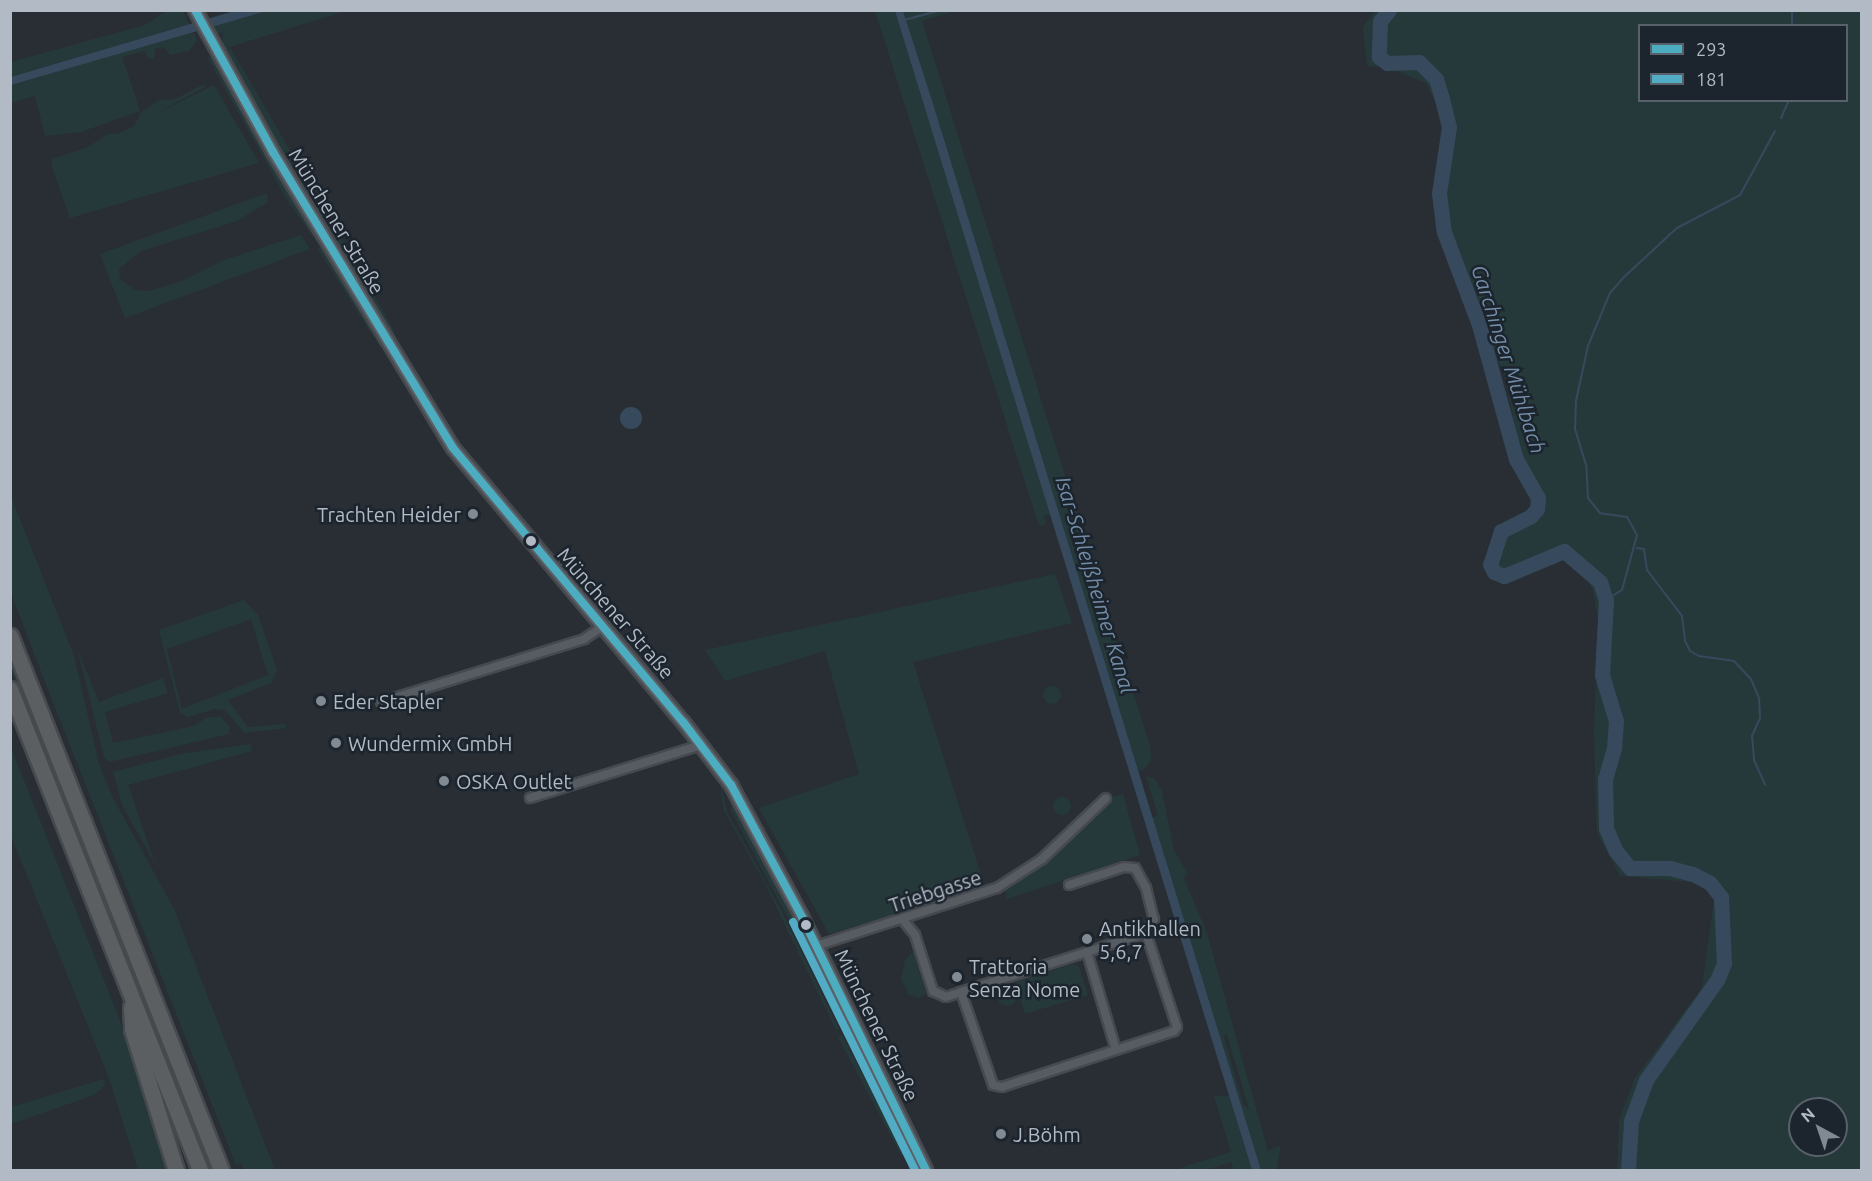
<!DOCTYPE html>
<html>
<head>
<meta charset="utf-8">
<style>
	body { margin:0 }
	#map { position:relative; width:1872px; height:1181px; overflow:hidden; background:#282e34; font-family:Ubuntu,sans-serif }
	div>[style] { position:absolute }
	.green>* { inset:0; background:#26393a; transform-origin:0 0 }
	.round { border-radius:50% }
	.water>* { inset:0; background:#374a5d }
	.stream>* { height:2px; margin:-1px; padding:0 1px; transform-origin:1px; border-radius:1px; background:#374a5d }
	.river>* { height:15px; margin:-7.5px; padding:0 7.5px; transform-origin:7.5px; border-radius:7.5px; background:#374a5d }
	.roads { filter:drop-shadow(2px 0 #464a4f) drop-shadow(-2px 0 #464a4f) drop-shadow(0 2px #464a4f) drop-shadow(0 -2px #464a4f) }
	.minor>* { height:8px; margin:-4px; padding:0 4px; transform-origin:4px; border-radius:4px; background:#575c62 }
	.secondary>* { height:12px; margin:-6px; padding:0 6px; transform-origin:6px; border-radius:6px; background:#5c6066 }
	.motorway>* { height:15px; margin:-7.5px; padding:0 7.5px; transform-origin:7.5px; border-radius:7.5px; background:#5c5f62 }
	.bus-1>* { height:8px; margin:-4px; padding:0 4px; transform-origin:4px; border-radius:4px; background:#4dadc0 }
	.bus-2>* { height:8px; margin:-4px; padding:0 4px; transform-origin:4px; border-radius:4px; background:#53acc5 }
	.dots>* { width:16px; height:16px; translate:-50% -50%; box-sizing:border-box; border:3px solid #1c242e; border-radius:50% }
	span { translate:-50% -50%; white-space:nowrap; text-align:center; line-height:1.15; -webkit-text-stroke:5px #1c242e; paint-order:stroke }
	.street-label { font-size:20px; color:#b1bac5 }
	.poi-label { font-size:20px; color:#b1bac5 }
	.right { translate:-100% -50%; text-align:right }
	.left { translate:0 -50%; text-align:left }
	.water-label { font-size:21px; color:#738da7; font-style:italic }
	.frame { position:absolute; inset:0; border:12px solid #b1bac5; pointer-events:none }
	.legend { position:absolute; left:1638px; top:24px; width:210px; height:78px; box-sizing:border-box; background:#1c242e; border:2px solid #58606a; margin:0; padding:8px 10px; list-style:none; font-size:18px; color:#b1bac5 }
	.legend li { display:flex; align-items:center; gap:12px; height:30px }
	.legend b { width:30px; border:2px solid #58606a }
	.north { position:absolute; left:1788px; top:1097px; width:60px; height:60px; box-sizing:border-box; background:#1c242e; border:2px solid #58606a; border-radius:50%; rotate:320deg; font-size:16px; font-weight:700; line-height:24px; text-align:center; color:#b1bac5 }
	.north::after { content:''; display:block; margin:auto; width:21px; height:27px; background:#818992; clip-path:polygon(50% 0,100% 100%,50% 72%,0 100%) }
</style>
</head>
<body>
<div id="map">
	<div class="green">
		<div style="clip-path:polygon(evenodd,1376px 10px,1861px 11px,1861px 1170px,1617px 1170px,1619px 1120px,1635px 1078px,1702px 988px,1716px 884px,1620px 876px,1597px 833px,1594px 734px,1598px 619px,1593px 590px,1574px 553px,1562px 547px,1512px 570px,1503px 571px,1494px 559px,1500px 538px,1508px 528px,1540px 515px,1544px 500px,1521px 456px,1505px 376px,1453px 267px,1437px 193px,1449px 130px,1426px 83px,1389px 68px,1367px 66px,1363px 27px,1376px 10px,1640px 26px,1846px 26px,1846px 100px,1640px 100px,1640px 26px,1376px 10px,1800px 1109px,1836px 1109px,1836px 1145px,1800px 1145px,1800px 1109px)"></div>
		<div style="clip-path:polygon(166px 11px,183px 11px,189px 24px,11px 77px,11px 62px,145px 25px)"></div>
		<div style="clip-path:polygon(266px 11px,345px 11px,230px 47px,393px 328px,396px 342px,234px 74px,222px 43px,223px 32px,216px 35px,212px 26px)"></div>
		<div style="clip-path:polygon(875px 11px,895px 11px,1051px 514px,1044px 516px,1046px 524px,1039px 526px)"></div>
		<div style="clip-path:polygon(903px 11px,955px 11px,922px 21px,1150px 746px,1151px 760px,1145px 769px,1137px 771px)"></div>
		<div style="clip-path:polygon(193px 32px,197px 40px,189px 51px,170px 55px,163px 47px,155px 49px,154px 58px,149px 59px,144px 51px,122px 57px,140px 111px,81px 132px,45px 136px,35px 96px,11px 103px,11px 85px)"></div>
		<div style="clip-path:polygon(206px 55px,216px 61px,319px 239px,317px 243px,287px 200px)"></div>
		<div style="clip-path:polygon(204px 84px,205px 87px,153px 115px,214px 85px,259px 163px,70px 218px,51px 164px,53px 159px,88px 147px,108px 134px,118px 134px,134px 126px,142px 111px,160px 100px,175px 99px)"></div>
		<div style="clip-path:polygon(267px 193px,268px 202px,237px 221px,141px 251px,119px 269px,120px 279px,135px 290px,149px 291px,182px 281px,224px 260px,301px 235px,310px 249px,125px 318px,100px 254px)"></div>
		<div style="clip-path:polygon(323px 246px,382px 345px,380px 347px,317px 248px)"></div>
		<div style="clip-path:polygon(10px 494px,74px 656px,99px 764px,113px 798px,174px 909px,275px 1170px,244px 1170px,241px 1163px,236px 1165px,45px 682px,11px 593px)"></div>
		<div style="clip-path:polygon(1055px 574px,1072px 623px,913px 662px,982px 878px,976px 887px,951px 898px,829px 934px,759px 808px,859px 774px,825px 651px,725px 681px,705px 650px)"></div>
		<div style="clip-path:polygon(evenodd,244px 600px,258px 615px,277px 670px,271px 683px,228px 700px,248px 727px,285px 724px,286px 728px,244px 733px,225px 710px,215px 709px,188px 717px,180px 712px,159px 630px,244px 600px,251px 619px,268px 675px,182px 709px,167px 649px,251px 619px)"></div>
		<div style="clip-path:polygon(78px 651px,99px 702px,163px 678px,168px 693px,105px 712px,113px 743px,194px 726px,206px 718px,220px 716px,229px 726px,229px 734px,109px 762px,104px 757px)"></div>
		<div style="clip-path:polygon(10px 655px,82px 835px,76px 837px,11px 670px)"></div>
		<div class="round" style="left:1043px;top:686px;width:18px;height:18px"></div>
		<div style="clip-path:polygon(250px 744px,252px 751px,128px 785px,155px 864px,122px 805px,113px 772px,180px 754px)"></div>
		<div style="clip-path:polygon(10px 745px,120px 1020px,167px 1170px,138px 1170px,109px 1078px,11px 836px)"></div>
		<div style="clip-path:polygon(evenodd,1146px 776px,1155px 779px,1162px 792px,1174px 850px,1188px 874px,1183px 877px,1206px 930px,1268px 1151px,1281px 1145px,1276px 1170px,1261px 1170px,1152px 818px,1158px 815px,1146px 776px,1223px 1035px,1227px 1035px,1249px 1109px,1244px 1106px,1223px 1035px)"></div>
		<div style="clip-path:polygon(720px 780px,727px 812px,781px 910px,839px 1029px,836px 1030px,765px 884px,723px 809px)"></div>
		<div style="clip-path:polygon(1123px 794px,1140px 855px,1007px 899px,1004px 888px,1045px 861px,1111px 797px)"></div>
		<div class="round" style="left:1053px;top:797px;width:18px;height:18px"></div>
		<div style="clip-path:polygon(731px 797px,793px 912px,822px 970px,815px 969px,731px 811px)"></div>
		<div style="clip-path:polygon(913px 951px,926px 993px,919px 998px,909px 995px,901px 978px,905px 960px)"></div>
		<div style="clip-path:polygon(1074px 964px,1079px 967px,1088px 995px,1025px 1014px,1015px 982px)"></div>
		<div style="clip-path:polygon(836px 968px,917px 1131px,933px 1170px,833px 969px)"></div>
		<div style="clip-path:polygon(819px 976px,825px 977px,846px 1018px,844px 1026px)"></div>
		<div class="round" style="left:997px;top:986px;width:20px;height:20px"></div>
		<div style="clip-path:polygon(846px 1030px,852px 1031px,905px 1144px,893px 1125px)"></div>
		<div style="clip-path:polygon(842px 1035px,890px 1126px,907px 1155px,901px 1155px,838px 1037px)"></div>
		<div style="left:171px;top:1061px;width:117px;height:5px;rotate:68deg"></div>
		<div style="clip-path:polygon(104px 1079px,105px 1085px,94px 1095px,11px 1124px,11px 1107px)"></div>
		<div style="clip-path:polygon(1214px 1096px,1229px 1096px,1252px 1170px,1234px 1170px,1231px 1162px,1206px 1170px,1174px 1170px,1231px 1152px)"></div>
	</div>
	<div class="water">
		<div style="clip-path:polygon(234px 11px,266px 11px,11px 85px,11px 77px)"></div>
		<div style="clip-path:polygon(895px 11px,903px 11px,933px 104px,1261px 1170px,1252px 1170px)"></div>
		<div class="round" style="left:620px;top:407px;width:22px;height:22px"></div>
	</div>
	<div class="stream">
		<div style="left:1792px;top:10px;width:16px;rotate:90deg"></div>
		<div style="left:904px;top:20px;width:38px;rotate:-15deg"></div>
		<div style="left:1781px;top:118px;width:20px;rotate:-66deg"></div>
		<div style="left:1637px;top:548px;width:7px;rotate:8deg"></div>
		<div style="left:1644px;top:549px;width:21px;rotate:82deg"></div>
		<div style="left:1647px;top:570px;width:58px;rotate:52.7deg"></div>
		<div style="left:1682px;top:616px;width:25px;rotate:83deg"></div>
		<div style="left:1685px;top:641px;width:11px;rotate:63deg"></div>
		<div style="left:1690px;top:651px;width:10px;rotate:29deg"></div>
		<div style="left:1699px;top:656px;width:35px;rotate:8deg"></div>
		<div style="left:1734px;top:661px;width:25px;rotate:47deg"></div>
		<div style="left:1751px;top:679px;width:21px;rotate:67deg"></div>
		<div style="left:1759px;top:698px;width:20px;rotate:87deg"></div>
		<div style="left:1760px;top:718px;width:20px;rotate:114deg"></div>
		<div style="left:1752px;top:736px;width:24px;rotate:85deg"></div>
		<div style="left:1754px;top:760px;width:27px;rotate:66deg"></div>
		<div style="left:1606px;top:600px;width:19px;rotate:-32deg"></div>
		<div style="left:1622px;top:590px;width:57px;rotate:-74.7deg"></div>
		<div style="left:1637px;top:535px;width:21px;rotate:-119deg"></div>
		<div style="left:1627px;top:517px;width:27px;rotate:-172deg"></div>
		<div style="left:1600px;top:513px;width:19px;rotate:-129deg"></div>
		<div style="left:1588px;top:498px;width:33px;rotate:-93deg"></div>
		<div style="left:1586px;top:465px;width:38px;rotate:-107deg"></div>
		<div style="left:1575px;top:429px;width:28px;rotate:-88deg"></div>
		<div style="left:1576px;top:401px;width:56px;rotate:-77.7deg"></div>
		<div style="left:1588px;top:346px;width:57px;rotate:-67.5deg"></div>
		<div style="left:1610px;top:293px;width:21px;rotate:-49deg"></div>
		<div style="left:1624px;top:277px;width:72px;rotate:-42.8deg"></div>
		<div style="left:1677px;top:228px;width:71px;rotate:-27.6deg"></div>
		<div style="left:1740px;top:195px;width:73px;rotate:-61.3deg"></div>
	</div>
	<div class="river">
		<div style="left:1389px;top:10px;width:14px;rotate:129deg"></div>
		<div style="left:1380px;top:21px;width:36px;rotate:92deg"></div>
		<div style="left:1379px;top:57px;width:10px;rotate:37deg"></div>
		<div style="left:1387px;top:63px;width:32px;rotate:-2deg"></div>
		<div style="left:1419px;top:62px;width:24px;rotate:45deg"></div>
		<div style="left:1436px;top:79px;width:21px;rotate:73deg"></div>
		<div style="left:1442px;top:99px;width:29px;rotate:76deg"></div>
		<div style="left:1449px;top:127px;width:67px;rotate:98.6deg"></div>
		<div style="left:1439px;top:193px;width:39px;rotate:83deg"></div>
		<div style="left:1444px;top:232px;width:99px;rotate:69.4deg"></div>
		<div style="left:1479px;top:325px;width:139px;rotate:74.6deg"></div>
		<div style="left:1516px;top:459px;width:45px;rotate:60.6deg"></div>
		<div style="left:1538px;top:498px;width:11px;rotate:95deg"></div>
		<div style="left:1537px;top:509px;width:9px;rotate:131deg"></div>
		<div style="left:1531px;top:516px;width:34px;rotate:153deg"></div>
		<div style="left:1501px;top:531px;width:35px;rotate:108deg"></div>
		<div style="left:1490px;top:564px;width:9px;rotate:63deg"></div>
		<div style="left:1494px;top:572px;width:11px;rotate:22deg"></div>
		<div style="left:1504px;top:576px;width:65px;rotate:-22.6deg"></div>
		<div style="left:1564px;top:551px;width:48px;rotate:40.7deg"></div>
		<div style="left:1600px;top:582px;width:19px;rotate:72deg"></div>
		<div style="left:1606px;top:600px;width:75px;rotate:93.1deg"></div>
		<div style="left:1602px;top:675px;width:48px;rotate:73.1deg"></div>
		<div style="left:1616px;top:721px;width:27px;rotate:94deg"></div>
		<div style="left:1614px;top:748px;width:32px;rotate:106deg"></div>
		<div style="left:1605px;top:779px;width:49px;rotate:88.8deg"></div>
		<div style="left:1606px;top:828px;width:25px;rotate:67deg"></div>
		<div style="left:1616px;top:851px;width:22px;rotate:51deg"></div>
		<div style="left:1630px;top:868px;width:40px"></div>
		<div style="left:1670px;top:868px;width:24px;rotate:15deg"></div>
		<div style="left:1693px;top:874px;width:19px;rotate:28deg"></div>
		<div style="left:1710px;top:883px;width:18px;rotate:52deg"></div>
		<div style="left:1721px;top:897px;width:66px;rotate:87.4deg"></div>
		<div style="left:1724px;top:963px;width:18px;rotate:112deg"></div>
		<div style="left:1717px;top:980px;width:123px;rotate:125.4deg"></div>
		<div style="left:1646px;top:1080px;width:44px;rotate:110.1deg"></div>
		<div style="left:1631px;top:1121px;width:49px;rotate:93.5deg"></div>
	</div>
	<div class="roads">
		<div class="minor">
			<div style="left:381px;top:702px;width:213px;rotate:-17.2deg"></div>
			<div style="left:584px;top:639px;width:22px;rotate:-34deg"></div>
			<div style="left:530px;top:798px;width:179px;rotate:-17.2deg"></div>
			<div style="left:1069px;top:885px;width:58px;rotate:-18.1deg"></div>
			<div style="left:1124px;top:867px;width:11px;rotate:5deg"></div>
			<div style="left:1135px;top:868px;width:23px;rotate:61deg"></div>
			<div style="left:1146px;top:888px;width:32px;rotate:76deg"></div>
			<div style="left:1154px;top:919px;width:16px;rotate:120deg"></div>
			<div style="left:1146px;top:933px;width:62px;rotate:162.1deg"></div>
			<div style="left:903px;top:920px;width:19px;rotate:51deg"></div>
			<div style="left:915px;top:935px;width:59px;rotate:72.2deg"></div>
			<div style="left:933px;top:991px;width:14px;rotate:25deg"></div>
			<div style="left:946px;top:997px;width:16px;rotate:-18deg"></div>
			<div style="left:961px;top:992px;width:98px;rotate:71deg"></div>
			<div style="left:993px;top:1085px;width:9px;rotate:13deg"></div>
			<div style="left:1002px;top:1087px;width:120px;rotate:-18deg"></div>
			<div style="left:1116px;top:1050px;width:102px;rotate:-106.5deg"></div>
			<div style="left:1087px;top:952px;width:132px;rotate:162.4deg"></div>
			<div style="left:816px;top:946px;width:190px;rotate:-17.8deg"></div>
			<div style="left:997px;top:888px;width:54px;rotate:-32.8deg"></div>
			<div style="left:1042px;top:859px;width:88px;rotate:-43.6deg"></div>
			<div style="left:1116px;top:1050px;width:61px;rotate:-18.1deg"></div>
			<div style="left:1174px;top:1031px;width:5px;rotate:-53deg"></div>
			<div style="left:1177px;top:1027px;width:99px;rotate:-108.3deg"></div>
		</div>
		<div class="secondary">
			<div style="left:195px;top:10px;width:162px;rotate:61.2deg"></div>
			<div style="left:273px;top:152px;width:346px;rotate:58.7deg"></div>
			<div style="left:453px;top:448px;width:359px;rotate:50deg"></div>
			<div style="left:684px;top:723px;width:78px;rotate:52.8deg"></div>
			<div style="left:731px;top:785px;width:150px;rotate:61.7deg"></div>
			<div style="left:802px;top:917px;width:282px;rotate:63.9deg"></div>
		</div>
		<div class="motorway">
			<div style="left:10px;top:636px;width:574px;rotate:68.44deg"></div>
			<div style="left:10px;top:689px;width:517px;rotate:68.45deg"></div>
			<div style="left:131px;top:1007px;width:22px;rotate:87deg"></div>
			<div style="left:132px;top:1029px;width:148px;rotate:72.7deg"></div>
		</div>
	</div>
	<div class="bus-1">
		<div style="left:195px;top:10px;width:162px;rotate:61.2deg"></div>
		<div style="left:273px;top:152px;width:346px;rotate:58.7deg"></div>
		<div style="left:453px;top:448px;width:359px;rotate:50deg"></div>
		<div style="left:684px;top:723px;width:78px;rotate:52.8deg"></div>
		<div style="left:731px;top:785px;width:150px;rotate:61.7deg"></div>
		<div style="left:802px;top:917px;width:282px;rotate:63.9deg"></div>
	</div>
	<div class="bus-2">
		<div style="left:793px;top:922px;width:276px;rotate:63.8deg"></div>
	</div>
	<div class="dots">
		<div style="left:473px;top:514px;background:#818992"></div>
		<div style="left:531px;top:541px;background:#b1bac5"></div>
		<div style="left:321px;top:701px;background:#818992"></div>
		<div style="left:336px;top:743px;background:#818992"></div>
		<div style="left:444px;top:781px;background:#818992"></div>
		<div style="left:806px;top:925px;background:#b1bac5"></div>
		<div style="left:1087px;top:939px;background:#818992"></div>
		<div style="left:957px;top:977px;background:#818992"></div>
		<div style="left:1001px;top:1134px;background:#818992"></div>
	</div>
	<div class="street-label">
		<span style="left:337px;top:221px;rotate:59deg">Münchener Straße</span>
		<span style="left:616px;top:613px;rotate:49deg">Münchener Straße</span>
		<span style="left:935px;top:891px;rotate:-18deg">Triebgasse</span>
		<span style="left:877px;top:1025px;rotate:64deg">Münchener Straße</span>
	</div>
	<div class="poi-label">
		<span class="right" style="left:461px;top:514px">Trachten Heider</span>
		<span class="left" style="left:333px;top:701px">Eder Stapler</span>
		<span class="left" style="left:348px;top:743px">Wundermix GmbH</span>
		<span class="left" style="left:456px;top:781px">OSKA Outlet</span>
		<span class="left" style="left:1099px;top:940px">Antikhallen<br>5,6,7</span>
		<span class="left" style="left:969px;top:978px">Trattoria<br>Senza Nome</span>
		<span class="left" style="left:1013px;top:1134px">J.Böhm</span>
	</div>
	<div class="water-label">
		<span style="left:1509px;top:359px;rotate:72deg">Garchinger Mühlbach</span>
		<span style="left:1096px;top:585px;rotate:73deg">Isar-Schleißheimer Kanal</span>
	</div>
	<div class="frame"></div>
	<ul class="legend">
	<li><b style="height:8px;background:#4dadc0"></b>293</li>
	<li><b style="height:8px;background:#53acc5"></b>181</li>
	</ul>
	<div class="north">N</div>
</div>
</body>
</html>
